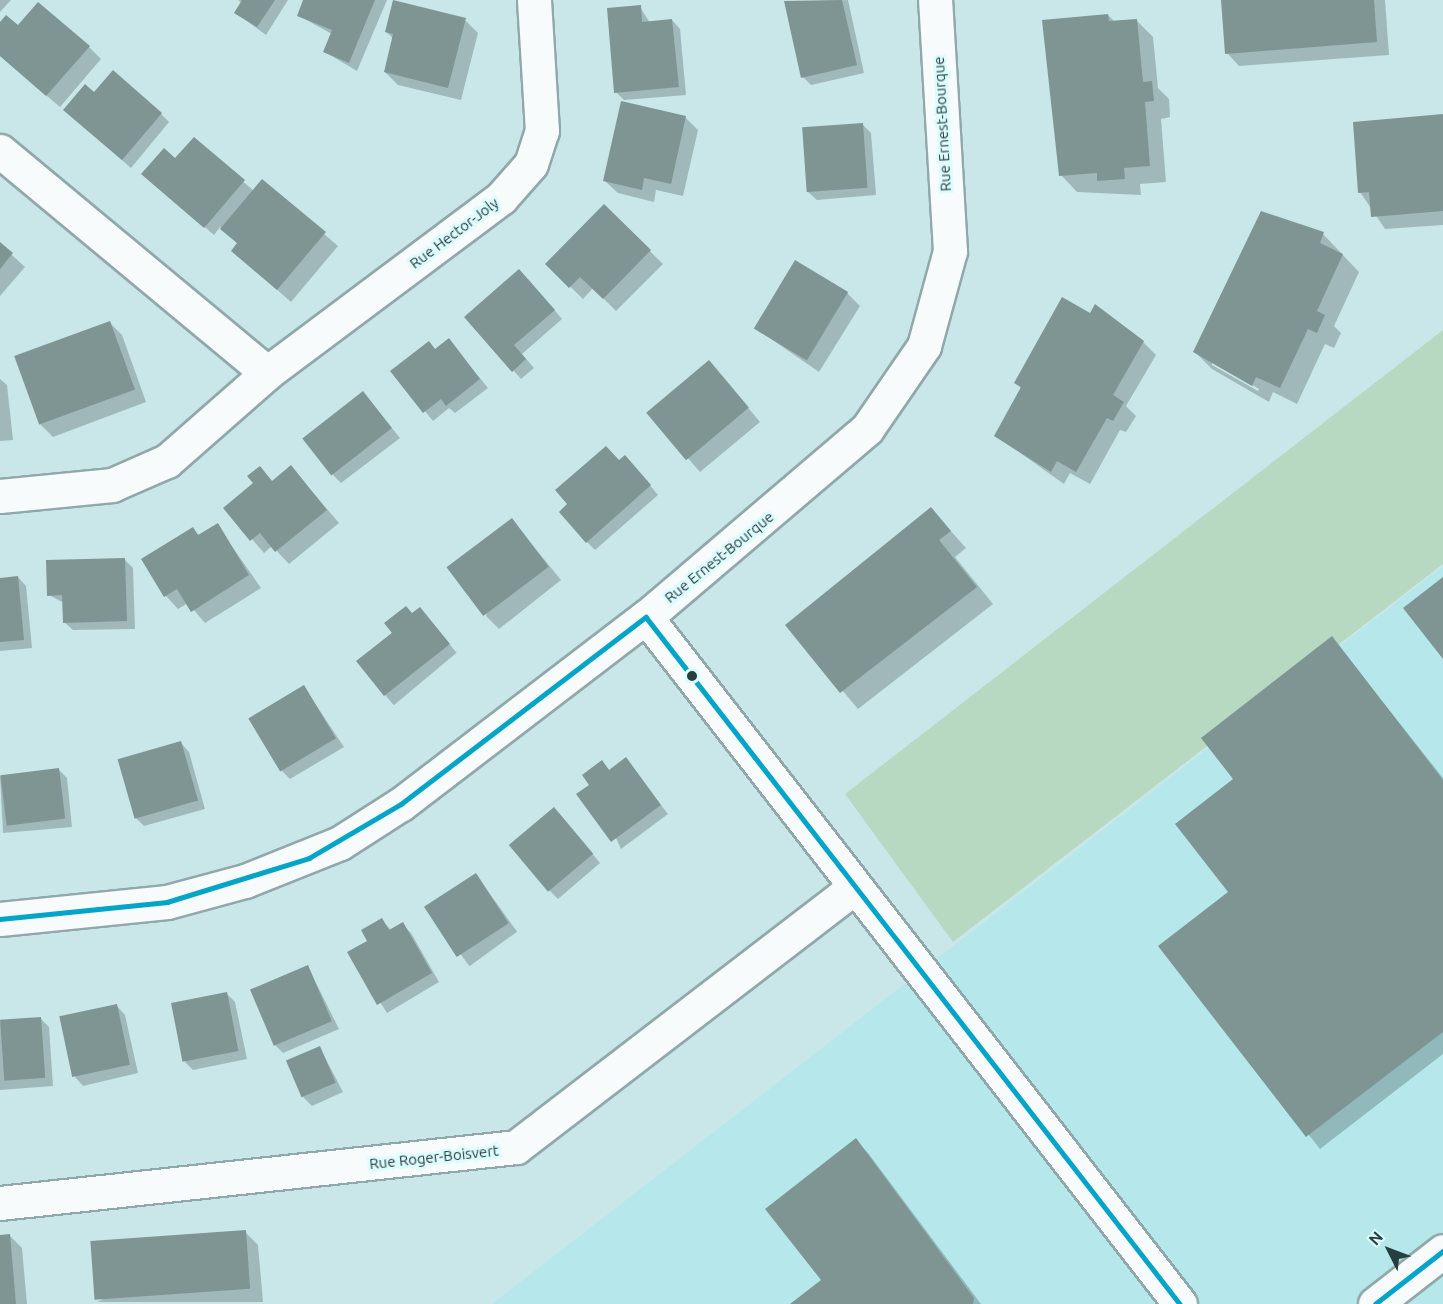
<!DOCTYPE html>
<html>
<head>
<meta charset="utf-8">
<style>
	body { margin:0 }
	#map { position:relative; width:1443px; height:1304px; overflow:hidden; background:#c9e7e9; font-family:Ubuntu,sans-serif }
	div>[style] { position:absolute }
	.built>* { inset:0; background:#b6e8eb }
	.green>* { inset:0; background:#b7d8c1 }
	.shadow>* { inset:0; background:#0003; transform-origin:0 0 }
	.building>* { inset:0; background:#7e9594; transform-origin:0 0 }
	.roads { filter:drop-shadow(2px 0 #91a8aa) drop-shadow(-2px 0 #91a8aa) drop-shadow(0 2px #91a8aa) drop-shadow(0 -2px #91a8aa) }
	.minor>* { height:33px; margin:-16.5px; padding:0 16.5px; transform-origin:16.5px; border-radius:16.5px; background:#f7fbfc }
	.bus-1>* { height:4.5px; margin:-2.25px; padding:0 2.25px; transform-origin:2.25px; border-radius:2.25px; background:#02a4c7 }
	.dots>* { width:16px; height:16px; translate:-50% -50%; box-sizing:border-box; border:3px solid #dcfcfe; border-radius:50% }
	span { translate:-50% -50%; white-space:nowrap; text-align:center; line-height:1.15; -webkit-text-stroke:6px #dcfcfe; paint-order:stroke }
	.street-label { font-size:15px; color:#273e3f }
	.north { position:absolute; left:1359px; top:1220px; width:60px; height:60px; -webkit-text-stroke:4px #dcfcfe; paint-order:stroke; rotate:312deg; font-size:16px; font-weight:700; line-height:24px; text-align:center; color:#273e3f }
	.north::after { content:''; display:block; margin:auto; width:21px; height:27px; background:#273e3f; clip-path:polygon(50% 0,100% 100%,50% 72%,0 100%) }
</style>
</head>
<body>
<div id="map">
	<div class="built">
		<div style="clip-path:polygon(1443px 566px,1443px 1304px,492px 1304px)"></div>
	</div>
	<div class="green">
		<div style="clip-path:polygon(1443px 330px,1443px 564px,953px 942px,845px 794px)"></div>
	</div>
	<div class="shadow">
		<div style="clip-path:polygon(0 0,11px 0,0 12px)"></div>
		<div style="clip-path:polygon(238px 0,288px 0,266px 35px,236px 13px,242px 3px)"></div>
		<div style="clip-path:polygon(305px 0,387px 0,357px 71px,325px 52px,332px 34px,299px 16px)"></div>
		<div style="clip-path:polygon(848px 0,864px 73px,811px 85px,803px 77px,785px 2px)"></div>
		<div style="clip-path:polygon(1223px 0,1385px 0,1389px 55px,1239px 66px,1227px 53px)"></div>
		<div style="clip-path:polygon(640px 7px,650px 23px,672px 20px,680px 29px,686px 95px,624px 100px,616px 92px)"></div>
		<div style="clip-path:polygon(1108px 15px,1115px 22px,1136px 20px,1153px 37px,1158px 88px,1169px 99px,1170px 117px,1161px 119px,1166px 182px,1140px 184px,1141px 195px,1077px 192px,1061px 175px)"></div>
		<div style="clip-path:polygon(465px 20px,478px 33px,461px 100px,398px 85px,385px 72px,394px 39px,386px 32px)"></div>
		<div style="clip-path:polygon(0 24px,89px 47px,101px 59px,60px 107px,0 56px)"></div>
		<div style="clip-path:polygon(95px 94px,161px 114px,169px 122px,131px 168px,73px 118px)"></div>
		<div style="clip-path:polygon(1443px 116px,1443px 225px,1385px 229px,1360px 192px)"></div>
		<div style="clip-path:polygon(685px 117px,698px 130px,683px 196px,656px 190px,654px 202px,618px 193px,605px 181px)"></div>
		<div style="clip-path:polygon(862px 124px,871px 133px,876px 195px,817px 200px,808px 192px)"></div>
		<div style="clip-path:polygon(194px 139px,254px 191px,262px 181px,338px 246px,291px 302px,233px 251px,238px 244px,220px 227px,214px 235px,152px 182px)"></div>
		<div style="clip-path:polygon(604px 206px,663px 264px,616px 311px,593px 288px,583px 299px,547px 264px)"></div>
		<div style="clip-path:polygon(evenodd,1262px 213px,1323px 234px,1359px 272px,1334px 326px,1341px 333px,1334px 348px,1325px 344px,1297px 404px,1273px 392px,1269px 402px,1212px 369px,1195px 352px,1262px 213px,1212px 361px,1259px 389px,1258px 391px,1212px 365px,1212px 361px)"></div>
		<div style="clip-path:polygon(0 244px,25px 267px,0 296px)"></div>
		<div style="clip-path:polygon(528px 279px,562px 319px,522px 354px,534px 368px,521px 379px,466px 317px)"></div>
		<div style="clip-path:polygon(847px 293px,860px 306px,819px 372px,755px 328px)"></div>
		<div style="clip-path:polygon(1091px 315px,1143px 342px,1156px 355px,1126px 406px,1136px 416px,1126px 432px,1120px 430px,1090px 484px,1070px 473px,1064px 484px,996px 436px,1022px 389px,1015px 383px)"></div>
		<div style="clip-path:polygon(109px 322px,122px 335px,146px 402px,53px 437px,40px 424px)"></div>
		<div style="clip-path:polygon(449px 340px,488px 388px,455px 413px,449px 408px,433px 421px,392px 371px,429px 343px,436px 350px)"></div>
		<div style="clip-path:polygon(721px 375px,760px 422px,700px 472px,648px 413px)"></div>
		<div style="clip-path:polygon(0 379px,7px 385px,13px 440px,0 441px)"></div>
		<div style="clip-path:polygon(363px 393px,400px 438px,341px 483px,333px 475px,329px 419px)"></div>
		<div style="clip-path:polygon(619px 462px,633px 465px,658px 495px,595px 550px,587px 542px)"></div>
		<div style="clip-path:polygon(291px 467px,339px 523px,289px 564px,272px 546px,264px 553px,225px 508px,255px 483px,259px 468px,273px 482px)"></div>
		<div style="clip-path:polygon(931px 509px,966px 548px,955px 557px,993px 604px,858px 709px,787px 625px)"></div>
		<div style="clip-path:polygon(512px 520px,561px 580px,499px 629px,486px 616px)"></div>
		<div style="clip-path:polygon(217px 525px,261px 588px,205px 623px,188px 603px,178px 609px,166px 596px,143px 560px,192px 529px,200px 536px)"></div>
		<div style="clip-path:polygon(125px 560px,133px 568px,135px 629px,73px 630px,64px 622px,64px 603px,49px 595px)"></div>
		<div style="clip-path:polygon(18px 577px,26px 586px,32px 648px,0 651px,0 579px)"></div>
		<div style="left:420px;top:609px;width:57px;height:82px;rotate:50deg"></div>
		<div style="clip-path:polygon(1332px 638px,1443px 778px,1443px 1054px,1320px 1149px,1160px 946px,1230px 892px,1235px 779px)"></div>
		<div style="clip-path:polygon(304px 687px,344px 747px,290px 779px,282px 771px)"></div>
		<div style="clip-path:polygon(181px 743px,189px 752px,205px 809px,144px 826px,136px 818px)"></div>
		<div style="clip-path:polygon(625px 759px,668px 814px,621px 849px,592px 785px,602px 762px,610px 771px)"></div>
		<div style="clip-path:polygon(59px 770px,67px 778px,72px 827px,3px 833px,0 776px)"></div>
		<div style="clip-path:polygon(562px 817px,600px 863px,558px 899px,550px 891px)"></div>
		<div style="left:476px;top:875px;width:70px;height:59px;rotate:54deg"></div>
		<div style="clip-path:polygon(382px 920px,392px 931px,402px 924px,411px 933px,439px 982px,387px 1013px,349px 953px,369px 942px)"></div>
		<div style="clip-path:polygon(308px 967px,339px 1029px,283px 1053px,275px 1045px)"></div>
		<div style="clip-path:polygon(227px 994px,235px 1002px,247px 1059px,193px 1070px,185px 1062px)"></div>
		<div style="clip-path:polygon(117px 1006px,125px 1015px,138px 1073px,83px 1086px,75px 1077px)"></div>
		<div style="clip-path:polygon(40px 1018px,49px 1027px,53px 1086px,0 1090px,0 1021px)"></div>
		<div style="clip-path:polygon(320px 1048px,343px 1092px,312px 1106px,303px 1097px)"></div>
		<div style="clip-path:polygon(855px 1140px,868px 1153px,981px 1304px,793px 1304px,823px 1280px)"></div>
		<div style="clip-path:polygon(245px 1232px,258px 1245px,263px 1302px,97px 1302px)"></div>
		<div style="clip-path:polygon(9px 1235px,22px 1248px,27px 1304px,0 1304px,0 1236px)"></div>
	</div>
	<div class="building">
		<div style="clip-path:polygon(242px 0,275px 0,257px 27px,234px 13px)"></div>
		<div style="clip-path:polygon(303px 0,375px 0,349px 63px,323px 52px,332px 30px,297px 16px)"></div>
		<div style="clip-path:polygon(393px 0,466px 18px,448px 88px,384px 72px,393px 34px,385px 32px)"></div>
		<div style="clip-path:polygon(842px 0,857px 65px,801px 78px,784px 1px)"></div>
		<div style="clip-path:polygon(1221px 0,1374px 0,1377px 42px,1225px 54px)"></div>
		<div style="clip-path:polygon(38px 2px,90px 46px,46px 96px,0 56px,0 22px,6px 15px,18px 25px)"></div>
		<div style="clip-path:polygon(641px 5px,642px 22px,672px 19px,679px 87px,614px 93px,607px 8px)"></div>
		<div style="clip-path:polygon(1108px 14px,1109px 21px,1137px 19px,1143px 82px,1152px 81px,1154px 101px,1145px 102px,1150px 166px,1124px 168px,1125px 179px,1097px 181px,1097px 173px,1059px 176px,1042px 20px)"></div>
		<div style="clip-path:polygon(113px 70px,162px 113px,122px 160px,63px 110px,85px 84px,94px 92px)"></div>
		<div style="clip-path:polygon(621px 101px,686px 116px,671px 184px,644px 178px,642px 190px,603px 181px)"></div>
		<div style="clip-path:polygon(1443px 114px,1443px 211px,1371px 217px,1369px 192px,1358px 193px,1353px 122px)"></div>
		<div style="left:863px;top:123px;width:65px;height:61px;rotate:86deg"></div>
		<div style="clip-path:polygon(194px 137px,245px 180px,204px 228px,141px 174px,164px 148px,175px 158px)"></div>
		<div style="clip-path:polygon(262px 179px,326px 232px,277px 290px,231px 251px,237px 243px,220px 229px)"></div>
		<div style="clip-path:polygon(604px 204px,651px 250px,603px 299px,580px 277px,569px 288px,545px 264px)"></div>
		<div style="clip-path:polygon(1261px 211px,1324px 232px,1320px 243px,1343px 254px,1317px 311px,1325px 315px,1317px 333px,1308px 329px,1280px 388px,1256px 377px,1252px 386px,1193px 352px)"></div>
		<div style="clip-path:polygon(0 242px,13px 253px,0 269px)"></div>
		<div style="left:795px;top:260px;width:62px;height:80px;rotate:31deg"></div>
		<div style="clip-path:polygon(519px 269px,555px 310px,514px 345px,526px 359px,512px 372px,464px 317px)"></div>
		<div style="clip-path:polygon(1062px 297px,1090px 313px,1095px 304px,1144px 341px,1113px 395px,1124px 402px,1113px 421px,1107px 418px,1076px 472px,1057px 461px,1051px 472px,994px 436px,1021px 387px,1014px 383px)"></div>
		<div style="left:110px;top:321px;width:73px;height:102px;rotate:70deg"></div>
		<div style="clip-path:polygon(449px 338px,480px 379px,446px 406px,441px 399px,423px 413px,390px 371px,429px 341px,435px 349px)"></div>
		<div style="left:709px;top:360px;width:62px;height:82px;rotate:50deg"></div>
		<div style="left:363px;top:391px;width:47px;height:77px;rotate:52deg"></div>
		<div style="clip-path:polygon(606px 446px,619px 460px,625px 455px,651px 485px,586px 543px,559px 512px,567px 504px,555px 490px)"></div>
		<div style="clip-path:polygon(291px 465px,327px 510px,275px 552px,260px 533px,250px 541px,223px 508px,253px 483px,247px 476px,260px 466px,272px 481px)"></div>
		<div style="clip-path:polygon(931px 507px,951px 531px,939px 540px,977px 587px,840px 693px,785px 625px)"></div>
		<div style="left:512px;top:518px;width:61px;height:82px;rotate:53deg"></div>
		<div style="clip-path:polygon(218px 523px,249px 575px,191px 612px,177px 589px,164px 597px,141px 559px,193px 527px,198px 535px)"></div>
		<div style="clip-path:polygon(125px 558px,127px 621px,63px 623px,62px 595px,47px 596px,46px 560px)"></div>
		<div style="clip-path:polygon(18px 576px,24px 640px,0 642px,0 578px)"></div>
		<div style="clip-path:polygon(1443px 577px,1443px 659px,1403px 608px)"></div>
		<div style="clip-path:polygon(406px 606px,412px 613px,420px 607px,450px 644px,384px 696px,356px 661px,392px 633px,384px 623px)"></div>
		<div style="clip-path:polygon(1332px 636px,1443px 780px,1443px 1032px,1306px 1137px,1158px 946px,1228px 892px,1175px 824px,1233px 779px,1201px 738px)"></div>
		<div style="left:304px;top:685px;width:62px;height:65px;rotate:59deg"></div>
		<div style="left:181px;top:741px;width:62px;height:66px;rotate:74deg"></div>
		<div style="clip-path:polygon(626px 757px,661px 805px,611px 842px,576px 794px,589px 785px,582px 775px,602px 760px,609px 770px)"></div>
		<div style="left:59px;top:768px;width:51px;height:59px;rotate:83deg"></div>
		<div style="left:554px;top:807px;width:61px;height:59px;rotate:50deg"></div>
		<div style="left:476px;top:873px;width:60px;height:62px;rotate:57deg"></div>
		<div style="clip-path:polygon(382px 918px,389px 930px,403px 922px,432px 973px,377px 1005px,347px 952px,367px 941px,361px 930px)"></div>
		<div style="left:308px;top:965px;width:61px;height:63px;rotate:67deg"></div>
		<div style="left:227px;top:992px;width:60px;height:57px;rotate:79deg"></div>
		<div style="left:117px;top:1004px;width:62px;height:59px;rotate:78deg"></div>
		<div style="left:41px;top:1017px;width:61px;height:41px;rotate:86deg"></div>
		<div style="left:320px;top:1046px;width:40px;height:37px;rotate:67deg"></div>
		<div style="clip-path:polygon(856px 1138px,974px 1298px,973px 1304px,790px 1304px,821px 1280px,765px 1209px)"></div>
		<div style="left:246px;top:1230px;width:59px;height:156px;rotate:86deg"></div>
		<div style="clip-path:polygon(10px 1234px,16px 1304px,0 1304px,0 1235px)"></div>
	</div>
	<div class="roads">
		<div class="minor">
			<div style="left:0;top:151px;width:347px;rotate:39.7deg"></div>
			<div style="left:0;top:496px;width:113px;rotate:-5.6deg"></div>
			<div style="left:112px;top:485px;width:60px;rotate:-23.6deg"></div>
			<div style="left:167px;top:461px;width:133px;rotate:-41.3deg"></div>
			<div style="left:267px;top:373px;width:292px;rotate:-36.8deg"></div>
			<div style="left:501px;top:198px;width:45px;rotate:-48.6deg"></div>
			<div style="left:531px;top:164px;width:35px;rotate:-72deg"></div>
			<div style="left:542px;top:131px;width:131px;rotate:-93.5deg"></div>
			<div style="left:646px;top:617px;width:870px;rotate:52.14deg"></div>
			<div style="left:0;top:919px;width:168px;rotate:-5.8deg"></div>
			<div style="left:167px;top:902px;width:81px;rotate:-15.1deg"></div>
			<div style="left:245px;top:881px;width:102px;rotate:-21.8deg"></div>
			<div style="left:340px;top:843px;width:72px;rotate:-32.6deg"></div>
			<div style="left:401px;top:804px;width:308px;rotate:-37.4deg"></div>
			<div style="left:646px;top:617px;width:290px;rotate:-40.4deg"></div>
			<div style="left:867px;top:429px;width:101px;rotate:-55.5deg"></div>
			<div style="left:924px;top:346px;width:98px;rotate:-74.7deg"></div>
			<div style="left:950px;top:251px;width:251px;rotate:-93.4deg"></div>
			<div style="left:0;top:1203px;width:519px;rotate:-6.19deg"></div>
			<div style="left:516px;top:1147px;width:426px;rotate:-37.5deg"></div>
			<div style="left:1375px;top:1304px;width:86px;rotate:-37.9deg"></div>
		</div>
	</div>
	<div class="bus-1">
		<div style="left:0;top:919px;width:168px;rotate:-5.8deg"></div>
		<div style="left:167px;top:902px;width:149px;rotate:-17.2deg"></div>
		<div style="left:309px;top:858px;width:107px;rotate:-30.4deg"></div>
		<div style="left:401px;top:804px;width:308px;rotate:-37.4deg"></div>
		<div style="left:646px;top:617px;width:870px;rotate:52.14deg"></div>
		<div style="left:1375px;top:1304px;width:86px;rotate:-37.9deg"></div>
	</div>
	<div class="dots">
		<div style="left:692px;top:676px;background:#273e3f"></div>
	</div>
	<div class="street-label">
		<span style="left:942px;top:124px;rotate:-93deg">Rue Ernest-Bourque</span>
		<span style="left:454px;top:233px;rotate:-37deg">Rue Hector-Joly</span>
		<span style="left:719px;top:557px;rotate:-39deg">Rue Ernest-Bourque</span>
		<span style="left:434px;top:1157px;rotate:-6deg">Rue Roger-Boisvert</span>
	</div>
	<div class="north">N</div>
</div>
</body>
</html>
